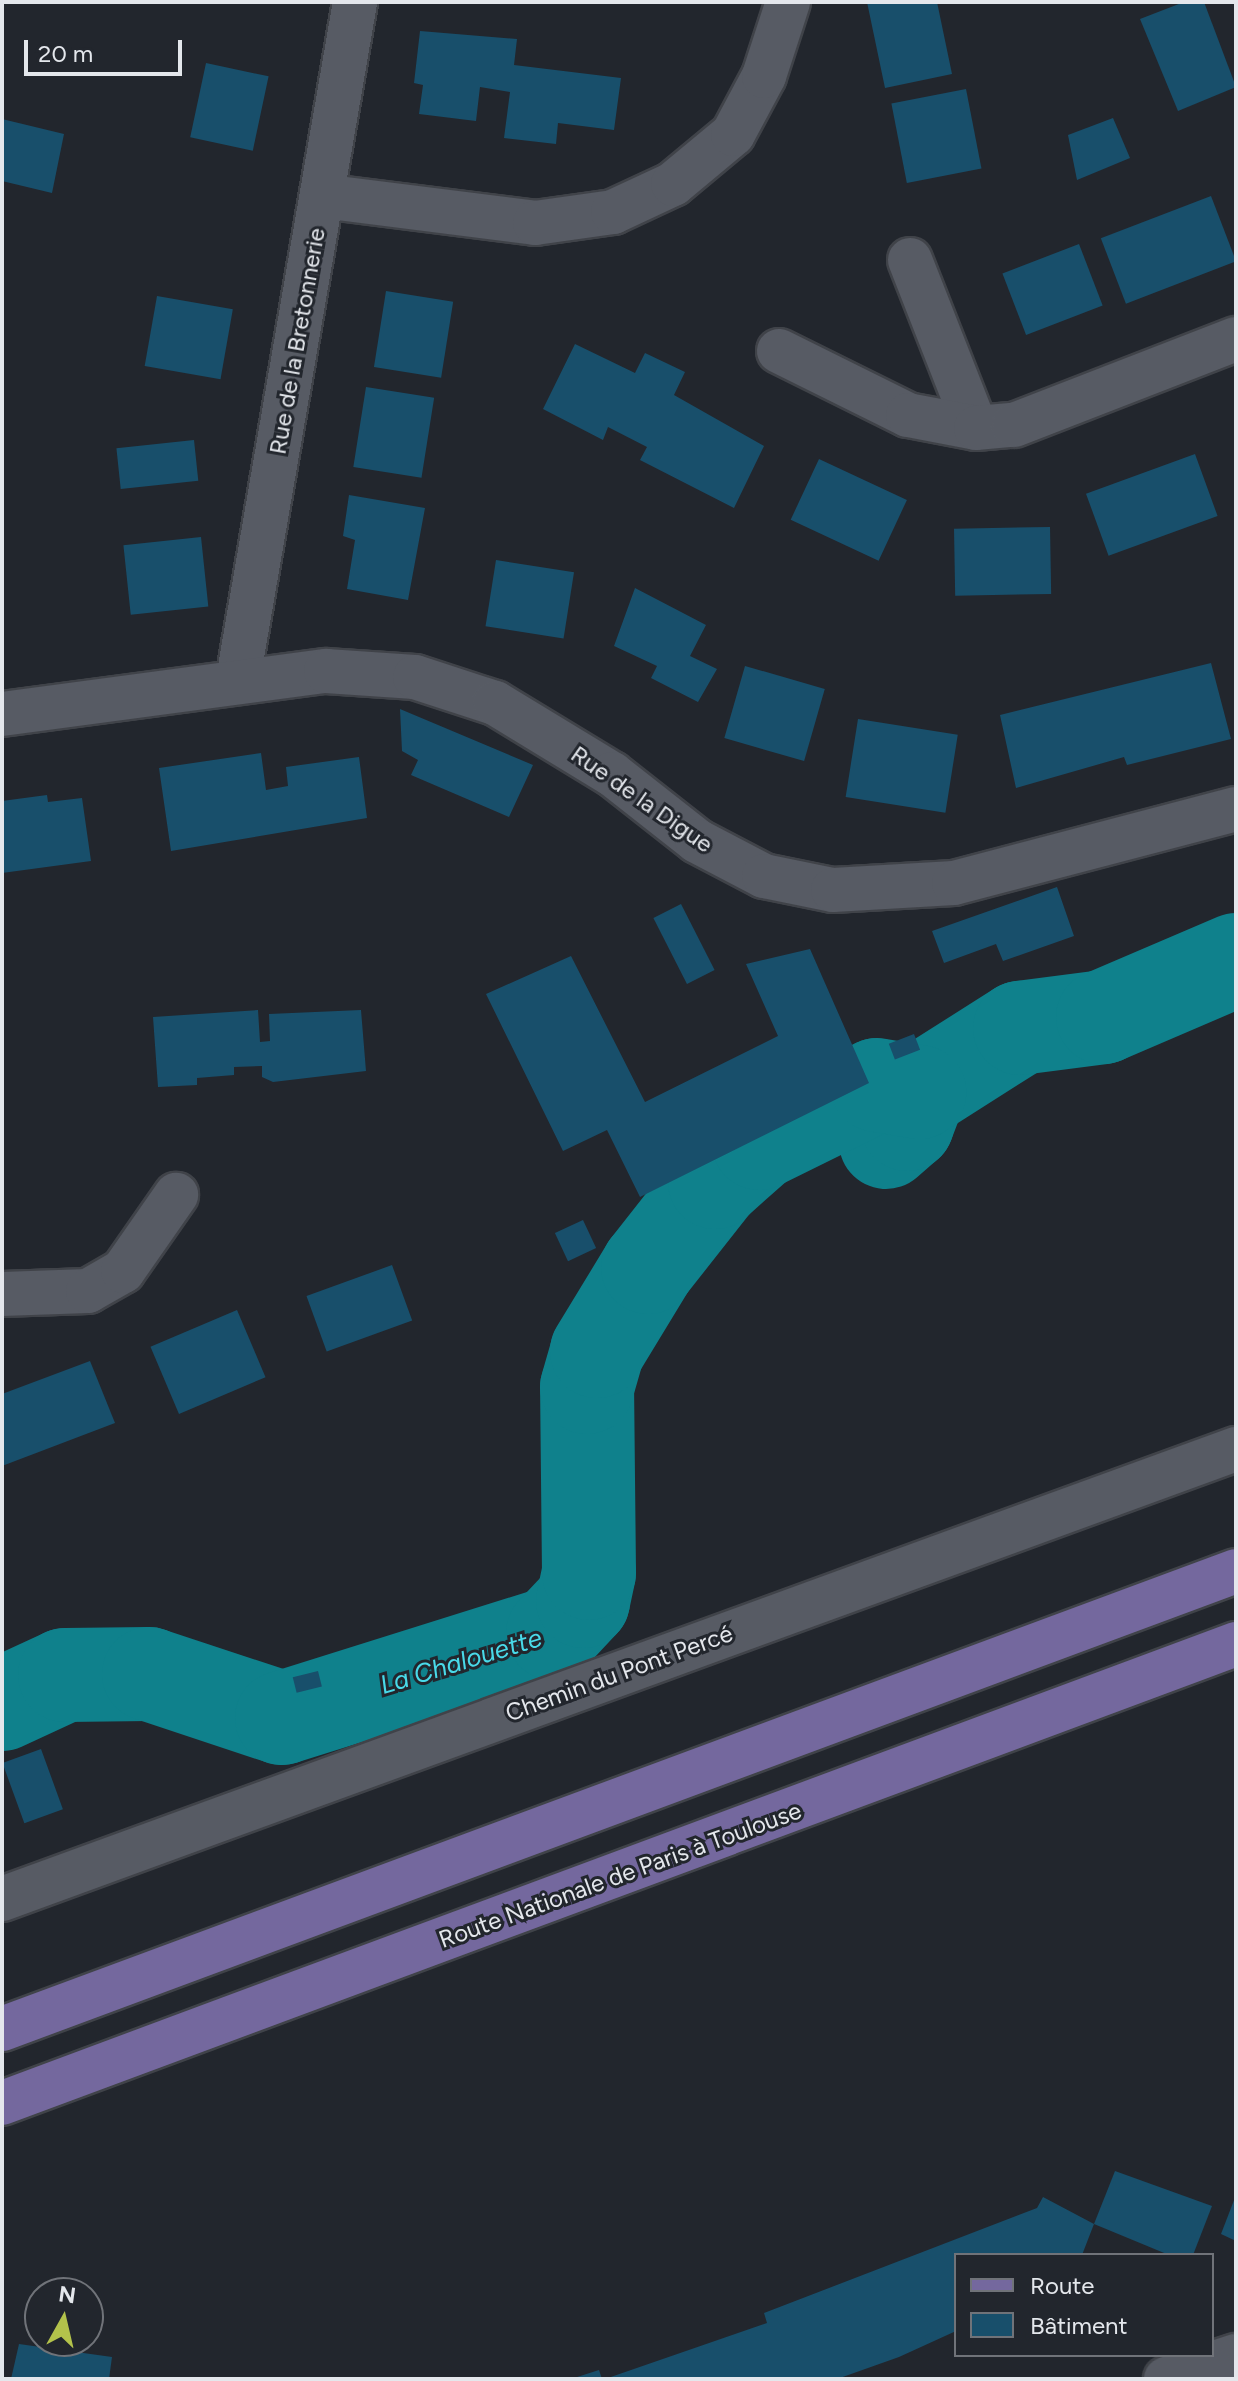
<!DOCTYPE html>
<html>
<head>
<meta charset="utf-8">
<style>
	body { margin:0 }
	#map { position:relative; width:1238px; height:2381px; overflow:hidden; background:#22262d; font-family:Figtree,sans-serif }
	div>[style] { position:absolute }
	.river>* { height:94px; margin:-47px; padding:0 47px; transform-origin:47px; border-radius:47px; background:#0f818c }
	.building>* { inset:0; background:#184f6b; transform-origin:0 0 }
	.roads { filter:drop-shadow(2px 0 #404349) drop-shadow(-2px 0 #404349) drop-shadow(0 2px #404349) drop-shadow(0 -2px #404349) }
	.minor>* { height:44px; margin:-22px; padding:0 22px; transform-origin:22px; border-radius:22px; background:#575b64 }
	.primary>* { height:44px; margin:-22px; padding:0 22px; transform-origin:22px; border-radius:22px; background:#74689e }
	span { translate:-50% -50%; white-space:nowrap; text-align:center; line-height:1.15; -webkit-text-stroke:6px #22262d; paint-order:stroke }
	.street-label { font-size:24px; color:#e4e7ec }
	.water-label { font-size:26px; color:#49dae9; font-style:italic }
	.frame { position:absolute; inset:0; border:4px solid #e4e7ec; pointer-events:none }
	.legend { position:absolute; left:954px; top:2253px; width:260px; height:104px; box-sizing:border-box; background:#22262d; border:2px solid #707379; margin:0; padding:10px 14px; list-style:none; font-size:24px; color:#e4e7ec }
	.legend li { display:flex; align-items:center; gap:16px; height:40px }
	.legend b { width:40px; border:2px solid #707379 }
	.north { position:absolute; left:24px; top:2277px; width:80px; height:80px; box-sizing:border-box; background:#22262d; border:2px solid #707379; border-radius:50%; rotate:8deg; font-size:22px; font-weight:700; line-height:32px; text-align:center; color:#e4e7ec }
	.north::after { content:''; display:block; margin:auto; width:28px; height:36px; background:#b3c24b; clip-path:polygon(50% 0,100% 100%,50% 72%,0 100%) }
	.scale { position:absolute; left:24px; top:40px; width:158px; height:36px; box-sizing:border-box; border:4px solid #e4e7ec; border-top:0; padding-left:10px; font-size:24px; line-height:28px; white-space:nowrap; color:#e4e7ec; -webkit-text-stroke:6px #22262d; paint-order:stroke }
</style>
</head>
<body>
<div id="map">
	<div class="river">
		<div style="left:886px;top:1142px;width:28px;rotate:-41deg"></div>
		<div style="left:907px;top:1124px;width:34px;rotate:-69deg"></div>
		<div style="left:919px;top:1092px;width:120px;rotate:-32.4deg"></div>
		<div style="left:1020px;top:1028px;width:84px;rotate:-7.5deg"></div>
		<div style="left:1103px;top:1017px;width:145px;rotate:-23.2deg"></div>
		<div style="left:2px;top:1704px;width:69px;rotate:-24.7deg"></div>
		<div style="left:65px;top:1675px;width:84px;rotate:-0.7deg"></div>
		<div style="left:149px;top:1674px;width:140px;rotate:18.3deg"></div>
		<div style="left:282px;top:1718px;width:284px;rotate:-17.4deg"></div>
		<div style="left:553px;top:1633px;width:44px;rotate:-46.8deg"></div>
		<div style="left:583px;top:1601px;width:29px;rotate:-78deg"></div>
		<div style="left:589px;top:1573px;width:186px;rotate:-90.6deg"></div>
		<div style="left:587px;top:1387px;width:37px;rotate:-74deg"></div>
		<div style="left:597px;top:1351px;width:98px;rotate:-58.7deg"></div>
		<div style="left:648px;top:1267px;width:108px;rotate:-51.8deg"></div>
		<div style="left:715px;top:1182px;width:59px;rotate:-41.6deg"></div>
		<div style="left:759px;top:1143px;width:131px;rotate:-26.2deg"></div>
		<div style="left:877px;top:1085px;width:43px;rotate:9.5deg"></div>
	</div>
	<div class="building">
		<div style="clip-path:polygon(867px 2px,937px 2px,952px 74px,885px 88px)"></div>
		<div style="clip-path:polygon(1184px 2px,1204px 2px,1236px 87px,1178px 111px,1140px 19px)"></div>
		<div style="clip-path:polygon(420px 31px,517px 39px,514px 65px,621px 78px,614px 130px,558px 123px,556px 144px,504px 138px,510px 92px,480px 87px,476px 121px,419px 114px,423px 85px,414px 83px)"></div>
		<div style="left:206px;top:63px;width:64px;height:76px;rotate:12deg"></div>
		<div style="left:966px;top:89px;width:81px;height:76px;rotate:79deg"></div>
		<div style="clip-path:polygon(1113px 118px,1130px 158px,1077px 180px,1068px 135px)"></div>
		<div style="clip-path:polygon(2px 119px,64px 134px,52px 193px,2px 181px)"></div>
		<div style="left:1211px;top:196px;width:70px;height:118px;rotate:69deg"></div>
		<div style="left:1079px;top:244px;width:66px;height:82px;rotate:69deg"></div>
		<div style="left:386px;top:291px;width:68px;height:77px;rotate:9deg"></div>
		<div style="left:157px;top:296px;width:77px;height:71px;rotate:10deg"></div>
		<div style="clip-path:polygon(575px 344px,635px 373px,645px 353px,685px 372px,674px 395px,764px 446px,734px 508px,640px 460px,647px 447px,608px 427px,603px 440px,543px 409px)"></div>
		<div style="left:366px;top:387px;width:69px;height:81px;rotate:9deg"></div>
		<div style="left:194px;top:440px;width:41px;height:78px;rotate:84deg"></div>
		<div style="left:1195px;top:454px;width:66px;height:116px;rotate:70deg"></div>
		<div style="left:819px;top:459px;width:97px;height:67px;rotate:25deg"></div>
		<div style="clip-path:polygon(349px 495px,425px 508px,408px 600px,347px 589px,355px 540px,343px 536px)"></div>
		<div style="left:1050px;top:527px;width:67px;height:96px;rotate:89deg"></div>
		<div style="left:201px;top:537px;width:70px;height:78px;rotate:84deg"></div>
		<div style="left:496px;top:560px;width:79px;height:67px;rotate:9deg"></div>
		<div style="clip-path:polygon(635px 588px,706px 625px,690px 656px,717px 669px,698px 702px,651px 678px,657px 666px,614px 646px)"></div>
		<div style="clip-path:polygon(1211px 663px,1231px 739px,1127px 765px,1124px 757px,1016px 788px,1000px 715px)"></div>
		<div style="left:745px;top:666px;width:83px;height:75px;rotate:16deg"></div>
		<div style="clip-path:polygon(400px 709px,533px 765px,509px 817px,411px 775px,418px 760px,402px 751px)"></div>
		<div style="left:858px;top:719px;width:101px;height:79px;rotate:9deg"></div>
		<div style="clip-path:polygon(261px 753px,266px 790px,288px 786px,286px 767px,359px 757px,367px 818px,171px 851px,159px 768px)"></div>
		<div style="clip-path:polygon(47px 795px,48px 802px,82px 798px,91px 861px,2px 873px,2px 801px)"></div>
		<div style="clip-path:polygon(1057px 887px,1074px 936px,1003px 961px,996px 944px,944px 963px,932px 931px)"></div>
		<div style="left:681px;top:904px;width:74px;height:31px;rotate:63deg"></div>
		<div style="clip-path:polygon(810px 949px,869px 1083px,640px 1197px,607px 1130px,563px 1151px,486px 994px,571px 956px,645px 1102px,778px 1036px,746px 964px)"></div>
		<div style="clip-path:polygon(258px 1010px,260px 1042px,270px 1041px,269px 1014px,361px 1010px,366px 1071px,273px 1082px,262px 1077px,262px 1066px,234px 1067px,234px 1075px,197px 1078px,197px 1085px,158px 1087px,153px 1017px)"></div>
		<div style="left:914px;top:1034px;width:17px;height:27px;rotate:69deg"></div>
		<div style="left:583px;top:1220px;width:31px;height:31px;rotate:65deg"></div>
		<div style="left:392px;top:1265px;width:59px;height:91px;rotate:70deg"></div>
		<div style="left:237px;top:1310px;width:73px;height:94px;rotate:67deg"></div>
		<div style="clip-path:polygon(90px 1361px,115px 1423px,2px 1466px,2px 1394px)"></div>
		<div style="left:318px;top:1671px;width:16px;height:26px;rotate:76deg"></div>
		<div style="left:41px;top:1749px;width:64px;height:41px;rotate:70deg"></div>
		<div style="clip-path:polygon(1115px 2171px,1212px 2206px,1193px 2255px,1169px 2255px,1094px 2224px)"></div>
		<div style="clip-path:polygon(1236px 2195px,1236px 2241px,1221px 2234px)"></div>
		<div style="clip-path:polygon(1043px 2197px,1094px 2224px,1082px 2255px,956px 2255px,956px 2331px,899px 2357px,837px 2379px,605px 2379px,767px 2323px,764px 2313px,1037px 2208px)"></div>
		<div style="clip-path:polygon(19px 2344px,112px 2357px,109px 2379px,11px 2379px)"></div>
		<div style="clip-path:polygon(599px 2370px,602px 2379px,574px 2379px,574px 2378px)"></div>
	</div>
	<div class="roads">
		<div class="minor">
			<div style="left:322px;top:196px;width:215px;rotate:7.2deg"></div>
			<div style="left:535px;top:223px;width:79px;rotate:-8deg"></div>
			<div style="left:613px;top:212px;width:66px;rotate:-25deg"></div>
			<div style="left:673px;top:184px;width:78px;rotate:-39.8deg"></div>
			<div style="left:733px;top:134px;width:66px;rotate:-61.9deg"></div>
			<div style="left:764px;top:76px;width:78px;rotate:-72deg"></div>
			<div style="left:910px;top:260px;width:180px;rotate:68.6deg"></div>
			<div style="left:779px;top:351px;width:144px;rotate:26.4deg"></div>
			<div style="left:908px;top:415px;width:69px;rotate:10.8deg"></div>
			<div style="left:976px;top:428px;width:38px;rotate:-5deg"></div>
			<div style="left:1014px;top:425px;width:238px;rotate:-21.2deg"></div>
			<div style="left:238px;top:679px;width:687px;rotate:-80.19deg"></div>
			<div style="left:2px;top:714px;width:327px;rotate:-7.6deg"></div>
			<div style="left:326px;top:671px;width:89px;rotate:3.9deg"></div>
			<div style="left:415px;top:677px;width:84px;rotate:18deg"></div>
			<div style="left:495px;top:703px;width:137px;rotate:31.3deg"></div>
			<div style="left:612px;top:774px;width:108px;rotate:38.2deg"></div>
			<div style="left:697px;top:841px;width:76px;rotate:27.6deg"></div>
			<div style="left:764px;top:876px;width:70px;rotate:11.5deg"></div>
			<div style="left:833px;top:890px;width:121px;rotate:-3.3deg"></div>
			<div style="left:954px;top:883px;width:292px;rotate:-14.7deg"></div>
			<div style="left:2px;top:1294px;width:86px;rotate:-2deg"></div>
			<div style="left:88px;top:1291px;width:40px;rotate:-29.7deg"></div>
			<div style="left:123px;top:1271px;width:93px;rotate:-55.1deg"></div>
			<div style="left:2px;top:1899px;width:1313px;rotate:-20.04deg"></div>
			<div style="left:1166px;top:2379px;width:74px;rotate:-18.2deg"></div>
		</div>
		<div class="primary">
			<div style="left:2px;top:2029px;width:1316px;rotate:-20.36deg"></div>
			<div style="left:2px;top:2103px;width:1317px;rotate:-20.4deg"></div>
		</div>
	</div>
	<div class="street-label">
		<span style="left:297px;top:341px;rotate:-80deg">Rue de la Bretonnerie</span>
		<span style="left:642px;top:799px;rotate:35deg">Rue de la Digue</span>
		<span style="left:619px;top:1673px;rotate:-20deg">Chemin du Pont Percé</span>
		<span style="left:620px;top:1875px;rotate:-20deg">Route Nationale de Paris à Toulouse</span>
	</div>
	<div class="water-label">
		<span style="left:461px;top:1662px;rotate:-17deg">La Chalouette</span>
	</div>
	<div class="frame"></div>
	<ul class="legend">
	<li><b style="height:10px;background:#74689e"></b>Route</li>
	<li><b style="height:22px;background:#184f6b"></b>Bâtiment</li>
	</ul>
	<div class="north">N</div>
	<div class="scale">20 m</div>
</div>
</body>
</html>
